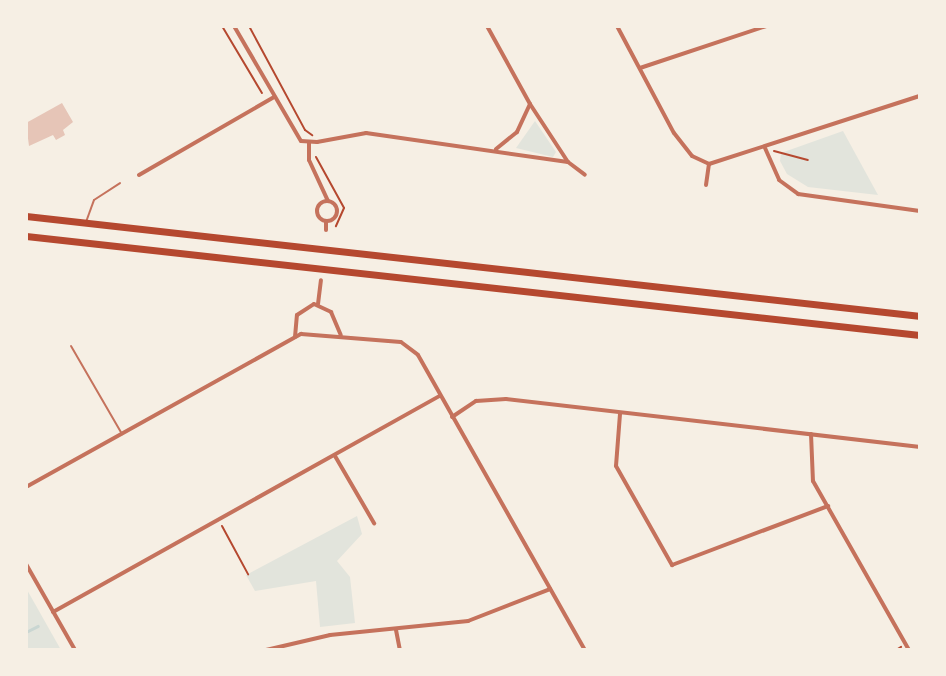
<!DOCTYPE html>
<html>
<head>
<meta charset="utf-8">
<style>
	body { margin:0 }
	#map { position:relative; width:946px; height:676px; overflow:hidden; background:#f6efe4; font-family:"Asap Condensed",sans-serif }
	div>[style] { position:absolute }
	.green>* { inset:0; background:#e2e4dc }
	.stream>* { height:2.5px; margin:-1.25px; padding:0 1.25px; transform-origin:1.25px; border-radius:1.25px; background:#c9d6d2 }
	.building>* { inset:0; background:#e6c5b7 }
	.path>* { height:2px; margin:-1px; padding:0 1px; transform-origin:1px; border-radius:1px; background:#b5482f }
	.service>* { height:2px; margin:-1px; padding:0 1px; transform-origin:1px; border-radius:1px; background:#c5725c }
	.minor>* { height:4px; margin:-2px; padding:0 2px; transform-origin:2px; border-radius:2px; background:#c5725c }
	.minor>.ring { margin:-2px; padding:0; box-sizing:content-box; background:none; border:4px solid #c5725c; border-radius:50% }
	.motorway>* { height:7px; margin:-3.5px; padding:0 3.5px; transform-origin:3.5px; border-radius:3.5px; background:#b5482f }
	span { translate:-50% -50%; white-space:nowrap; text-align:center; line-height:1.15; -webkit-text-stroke:5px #f6efe4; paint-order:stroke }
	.frame { position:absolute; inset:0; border:28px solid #f6efe4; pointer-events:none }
</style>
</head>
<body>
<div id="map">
	<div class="green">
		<div style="clip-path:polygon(535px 121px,556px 152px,553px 157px,516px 148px)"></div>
		<div style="clip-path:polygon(843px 131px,878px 195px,808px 187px,787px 174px,780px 161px,781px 153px)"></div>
		<div style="clip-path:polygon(357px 516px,362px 534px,337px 561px,350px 577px,355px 623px,320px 627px,316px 581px,255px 591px,246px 575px)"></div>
		<div style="clip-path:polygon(26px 588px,61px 650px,26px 650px)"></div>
	</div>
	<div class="stream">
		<div style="left:26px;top:632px;width:13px;rotate:-27deg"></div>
	</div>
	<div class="building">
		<div style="clip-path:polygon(62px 103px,73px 122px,63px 130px,65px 135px,56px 140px,53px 135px,29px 146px,26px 123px)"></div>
	</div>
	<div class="path">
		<div style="left:222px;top:26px;width:78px;rotate:59.2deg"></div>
		<div style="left:249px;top:26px;width:118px;rotate:61.7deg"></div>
		<div style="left:305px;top:130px;width:9px;rotate:36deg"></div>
		<div style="left:774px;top:151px;width:35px;rotate:15deg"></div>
		<div style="left:316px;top:157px;width:58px;rotate:61.2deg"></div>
		<div style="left:344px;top:208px;width:20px;rotate:114deg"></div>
		<div style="left:222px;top:526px;width:55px;rotate:61.6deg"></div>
		<div style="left:896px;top:650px;width:6px;rotate:-31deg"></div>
	</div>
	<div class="service">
		<div style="left:86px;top:222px;width:23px;rotate:-70deg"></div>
		<div style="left:94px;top:200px;width:31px;rotate:-33deg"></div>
		<div style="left:71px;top:346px;width:102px;rotate:59.9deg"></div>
	</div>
	<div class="minor">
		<div style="left:234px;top:26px;width:133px;rotate:59.8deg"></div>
		<div style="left:301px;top:141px;width:16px;rotate:4deg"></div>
		<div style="left:317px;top:142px;width:50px;rotate:-10.4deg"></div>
		<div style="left:366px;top:133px;width:204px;rotate:8.2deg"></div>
		<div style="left:568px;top:162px;width:21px;rotate:37deg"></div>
		<div style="left:487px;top:26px;width:89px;rotate:61.1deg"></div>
		<div style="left:530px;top:104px;width:31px;rotate:115deg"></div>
		<div style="left:517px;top:132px;width:27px;rotate:141deg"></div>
		<div style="left:617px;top:26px;width:121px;rotate:62deg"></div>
		<div style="left:674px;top:133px;width:29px;rotate:52deg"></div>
		<div style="left:692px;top:156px;width:19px;rotate:25deg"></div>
		<div style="left:709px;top:164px;width:222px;rotate:-17.9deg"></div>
		<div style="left:640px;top:68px;width:133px;rotate:-18.4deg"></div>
		<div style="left:530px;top:104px;width:69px;rotate:56.8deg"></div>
		<div style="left:309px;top:143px;width:17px;rotate:90deg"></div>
		<div style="left:309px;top:160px;width:45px;rotate:65.1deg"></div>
		<div style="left:765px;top:148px;width:35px;rotate:66deg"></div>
		<div style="left:779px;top:180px;width:24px;rotate:36deg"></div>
		<div style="left:798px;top:194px;width:123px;rotate:7.9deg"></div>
		<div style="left:139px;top:175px;width:156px;rotate:-30deg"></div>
		<div style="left:706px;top:185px;width:21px;rotate:-82deg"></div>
		<div class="ring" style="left:317px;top:201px;width:16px;height:16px"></div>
		<div style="left:326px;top:230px;width:9px;rotate:-90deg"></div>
		<div style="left:318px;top:304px;width:24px;rotate:-83deg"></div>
		<div style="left:295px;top:337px;width:22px;rotate:-85deg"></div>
		<div style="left:297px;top:315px;width:20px;rotate:-33deg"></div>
		<div style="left:314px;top:304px;width:19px;rotate:25deg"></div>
		<div style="left:331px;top:312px;width:25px;rotate:67deg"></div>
		<div style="left:620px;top:414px;width:52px;rotate:94.4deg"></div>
		<div style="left:616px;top:466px;width:114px;rotate:60.5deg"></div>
		<div style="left:672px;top:565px;width:167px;rotate:-20.7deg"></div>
		<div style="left:452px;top:417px;width:29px;rotate:-34deg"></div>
		<div style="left:476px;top:401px;width:30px;rotate:-4deg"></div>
		<div style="left:506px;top:399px;width:417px;rotate:6.6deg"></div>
		<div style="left:811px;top:434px;width:47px;rotate:87.6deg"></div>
		<div style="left:813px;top:481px;width:194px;rotate:60.4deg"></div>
		<div style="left:335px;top:456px;width:78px;rotate:59.8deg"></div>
		<div style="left:26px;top:487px;width:315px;rotate:-29.1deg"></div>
		<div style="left:301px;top:334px;width:100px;rotate:4.6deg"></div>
		<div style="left:401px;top:342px;width:21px;rotate:37deg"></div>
		<div style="left:418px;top:355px;width:338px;rotate:60.5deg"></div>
		<div style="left:26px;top:564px;width:99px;rotate:60.3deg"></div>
		<div style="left:53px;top:612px;width:443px;rotate:-29.2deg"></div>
		<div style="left:396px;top:630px;width:20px;rotate:79deg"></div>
		<div style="left:266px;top:650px;width:66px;rotate:-13.2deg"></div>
		<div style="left:330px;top:635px;width:139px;rotate:-5.8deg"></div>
		<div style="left:468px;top:621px;width:88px;rotate:-21.3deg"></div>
	</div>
	<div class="motorway">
		<div style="left:26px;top:216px;width:900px;rotate:6.38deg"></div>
		<div style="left:26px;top:236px;width:899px;rotate:6.32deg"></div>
	</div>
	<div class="frame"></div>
</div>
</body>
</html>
